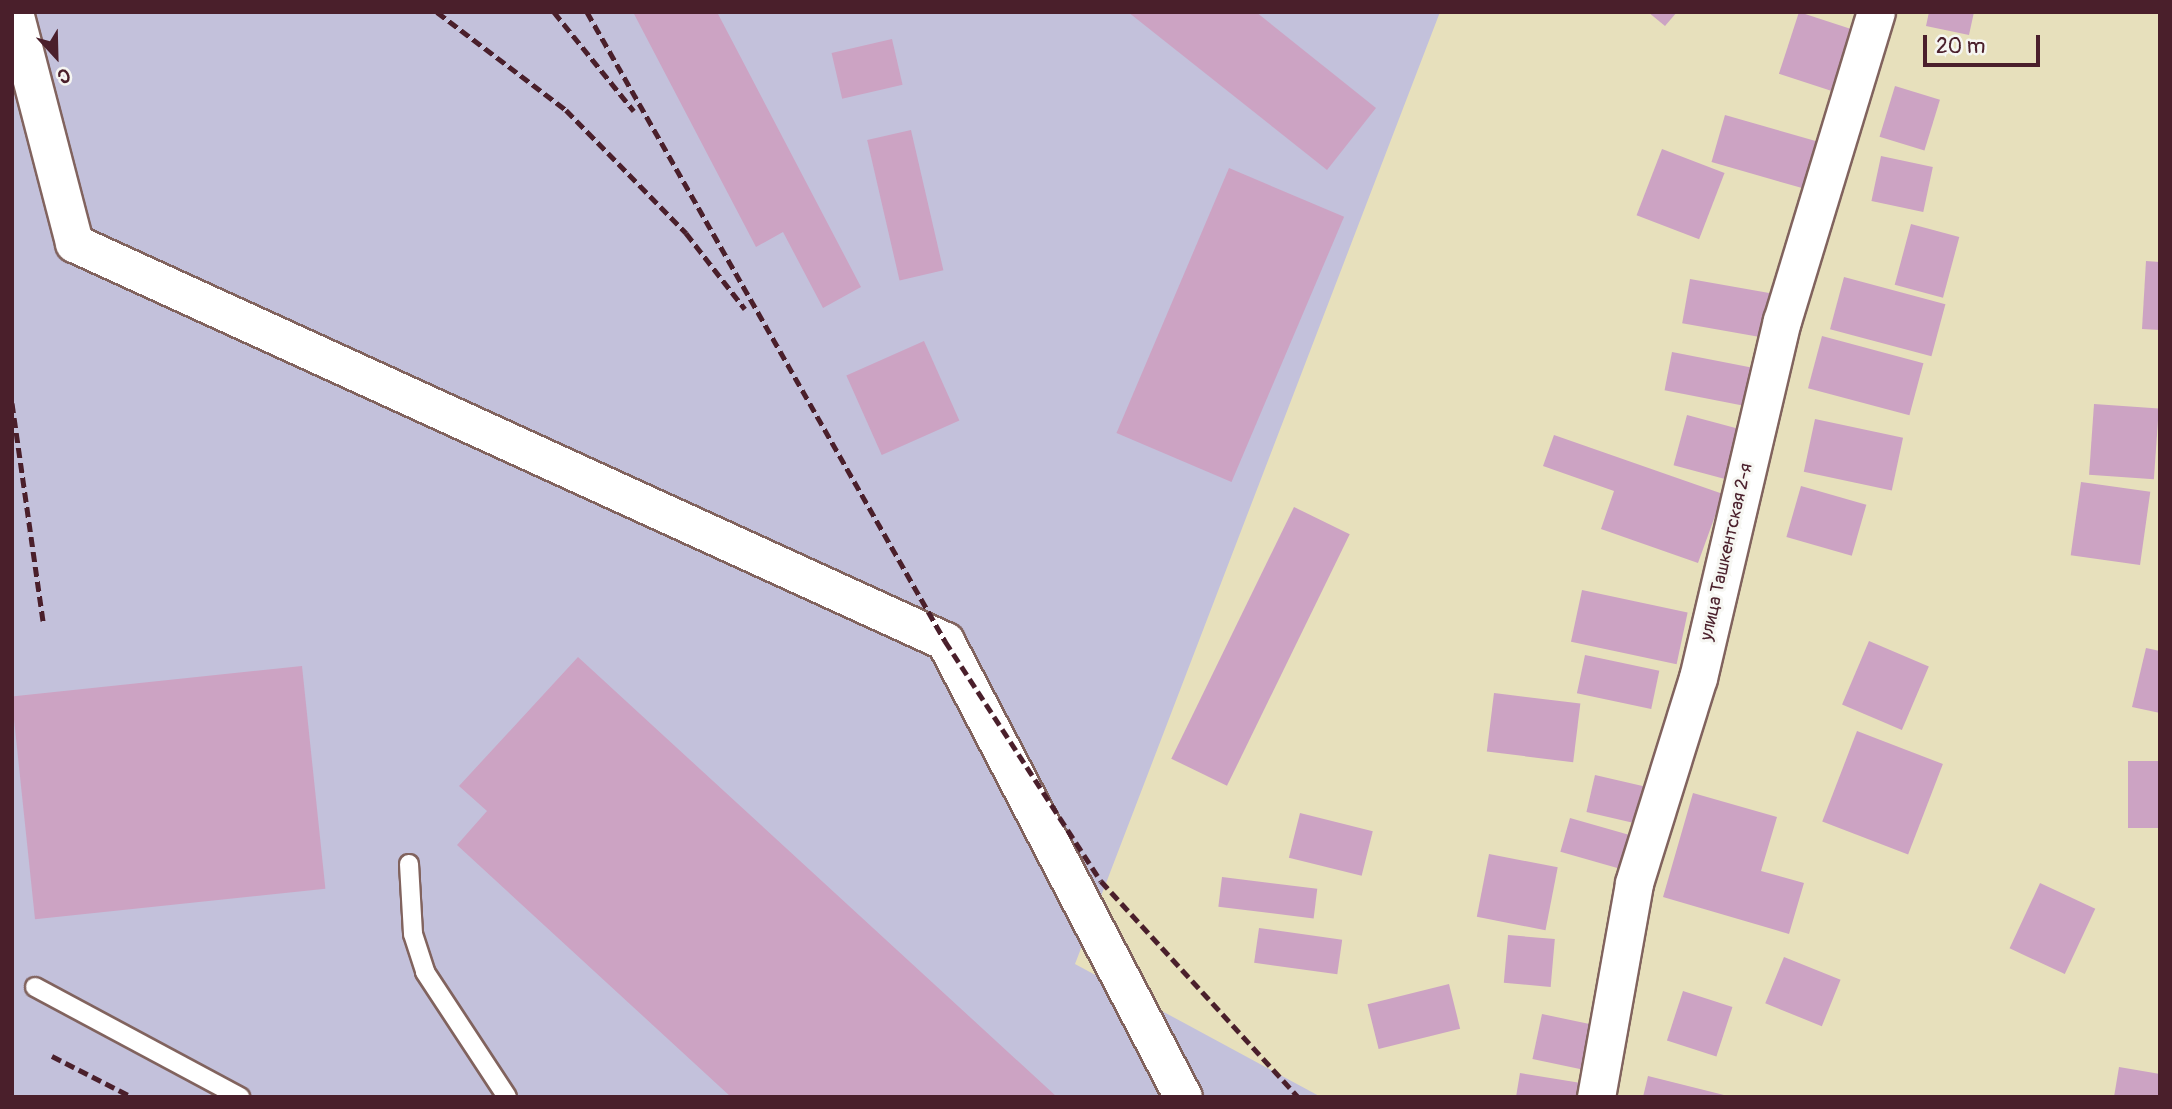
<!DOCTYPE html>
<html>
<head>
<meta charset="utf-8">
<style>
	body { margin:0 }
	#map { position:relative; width:2172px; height:1109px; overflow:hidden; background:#e7e0bc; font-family:Pangolin,sans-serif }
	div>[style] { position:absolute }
	.industrial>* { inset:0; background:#c3c1db }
	.building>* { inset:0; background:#cca3c3; transform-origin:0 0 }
	.roads { filter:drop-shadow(2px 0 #81635e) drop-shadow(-2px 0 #81635e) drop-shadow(0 2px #81635e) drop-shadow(0 -2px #81635e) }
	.service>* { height:18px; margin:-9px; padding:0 9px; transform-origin:9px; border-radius:9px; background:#fff }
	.minor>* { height:37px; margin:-18.5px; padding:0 18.5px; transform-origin:18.5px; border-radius:18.5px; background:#fff }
	.rail>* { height:5px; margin-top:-2.5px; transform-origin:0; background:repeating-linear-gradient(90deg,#4a1f2b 0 10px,transparent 0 15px) }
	span { translate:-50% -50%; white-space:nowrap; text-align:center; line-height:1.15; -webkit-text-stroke:6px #f6f6f2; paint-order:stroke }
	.street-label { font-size:18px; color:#4a1f2b }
	.frame { position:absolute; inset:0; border:14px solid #4a1f2b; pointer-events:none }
	.north { position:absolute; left:21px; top:21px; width:70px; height:70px; -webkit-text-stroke:5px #f6f6f2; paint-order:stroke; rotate:158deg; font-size:19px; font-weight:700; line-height:28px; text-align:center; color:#4a1f2b }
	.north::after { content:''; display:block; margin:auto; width:24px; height:32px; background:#4a1f2b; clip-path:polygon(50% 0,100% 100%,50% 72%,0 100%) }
	.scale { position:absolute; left:1923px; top:35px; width:117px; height:32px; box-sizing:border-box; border:4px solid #4a1f2b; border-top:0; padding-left:9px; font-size:21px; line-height:24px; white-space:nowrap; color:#4a1f2b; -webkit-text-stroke:5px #f6f6f2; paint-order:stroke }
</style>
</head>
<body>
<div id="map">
	<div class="industrial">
		<div style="clip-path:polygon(12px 12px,1440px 12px,1075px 964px,1321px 1097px,12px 1097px)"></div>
	</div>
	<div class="building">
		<div style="clip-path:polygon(633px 12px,717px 12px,861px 287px,823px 308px,783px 232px,756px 247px)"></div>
		<div style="clip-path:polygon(1128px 12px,1256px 12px,1376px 108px,1327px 170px)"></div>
		<div style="clip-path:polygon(1648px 12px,1677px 12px,1665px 26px)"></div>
		<div style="left:1799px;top:12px;width:58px;height:65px;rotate:18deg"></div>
		<div style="clip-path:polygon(1929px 12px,1974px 12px,1969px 35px,1926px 26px)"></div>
		<div style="left:892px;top:39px;width:47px;height:62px;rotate:77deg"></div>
		<div style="left:1895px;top:86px;width:47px;height:53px;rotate:17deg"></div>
		<div style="left:1725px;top:115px;width:97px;height:49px;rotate:16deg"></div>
		<div style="left:911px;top:130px;width:144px;height:45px;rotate:77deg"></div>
		<div style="left:1662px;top:149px;width:67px;height:71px;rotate:21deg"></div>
		<div style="left:1881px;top:156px;width:53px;height:46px;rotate:12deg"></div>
		<div style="left:1229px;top:168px;width:125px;height:288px;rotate:23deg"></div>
		<div style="left:1911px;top:224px;width:50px;height:63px;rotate:15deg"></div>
		<div style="clip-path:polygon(2146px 261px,2160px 262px,2160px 330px,2142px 329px)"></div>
		<div style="left:1844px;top:277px;width:105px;height:54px;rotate:15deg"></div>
		<div style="left:1690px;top:279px;width:89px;height:45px;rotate:10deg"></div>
		<div style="left:1822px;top:336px;width:105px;height:54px;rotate:15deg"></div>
		<div style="left:924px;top:341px;width:87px;height:85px;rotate:66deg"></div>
		<div style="left:1672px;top:352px;width:86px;height:39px;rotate:11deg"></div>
		<div style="left:2094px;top:404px;width:65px;height:71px;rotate:4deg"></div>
		<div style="left:1687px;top:415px;width:60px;height:52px;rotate:15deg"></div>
		<div style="left:1815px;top:419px;width:90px;height:54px;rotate:12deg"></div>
		<div style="clip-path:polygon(1554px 435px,1723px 494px,1698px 563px,1601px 529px,1614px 491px,1543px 466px)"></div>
		<div style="left:2081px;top:482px;width:70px;height:74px;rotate:8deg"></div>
		<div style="left:1801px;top:486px;width:68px;height:53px;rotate:16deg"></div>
		<div style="left:1294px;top:507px;width:62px;height:280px;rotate:26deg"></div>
		<div style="left:1582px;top:590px;width:108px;height:53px;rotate:12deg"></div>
		<div style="left:1869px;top:641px;width:65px;height:69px;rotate:23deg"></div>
		<div style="clip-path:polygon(2146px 648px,2160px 651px,2160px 713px,2132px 707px)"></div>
		<div style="left:1585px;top:655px;width:76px;height:39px;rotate:12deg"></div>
		<div style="clip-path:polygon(578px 657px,1057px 1097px,731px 1097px,457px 845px,487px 811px,459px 786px)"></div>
		<div style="left:302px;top:666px;width:224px;height:292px;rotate:84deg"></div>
		<div style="left:1494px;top:693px;width:87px;height:59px;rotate:7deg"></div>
		<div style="left:1857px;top:731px;width:92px;height:97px;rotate:21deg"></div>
		<div style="left:2128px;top:761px;width:32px;height:67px"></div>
		<div style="left:1595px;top:775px;width:51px;height:38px;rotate:13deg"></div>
		<div style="clip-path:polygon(1693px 793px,1777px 817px,1761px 871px,1804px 883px,1789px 934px,1663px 897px)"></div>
		<div style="left:1300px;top:813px;width:75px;height:46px;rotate:14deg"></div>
		<div style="left:1570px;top:818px;width:72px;height:35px;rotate:16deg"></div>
		<div style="left:1489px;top:854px;width:70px;height:64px;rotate:11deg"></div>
		<div style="left:1222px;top:877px;width:96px;height:30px;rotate:7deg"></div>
		<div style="left:2040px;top:883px;width:61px;height:72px;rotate:25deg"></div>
		<div style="left:1259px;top:928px;width:84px;height:35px;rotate:8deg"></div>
		<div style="left:1508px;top:935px;width:47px;height:48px;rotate:5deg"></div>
		<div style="left:1784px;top:957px;width:61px;height:50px;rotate:22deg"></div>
		<div style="left:1449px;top:984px;width:46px;height:84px;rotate:76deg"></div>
		<div style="left:1683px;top:991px;width:52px;height:52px;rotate:18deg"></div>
		<div style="left:1542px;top:1014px;width:51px;height:46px;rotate:12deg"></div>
		<div style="clip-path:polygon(2119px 1067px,2160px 1074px,2160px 1097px,2114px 1097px)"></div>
		<div style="clip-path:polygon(1520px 1073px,1581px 1083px,1579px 1097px,1516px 1097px)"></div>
		<div style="clip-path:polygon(1648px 1076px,1728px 1096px,1728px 1097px,1643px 1097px)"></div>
	</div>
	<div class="roads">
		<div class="service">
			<div style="left:409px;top:864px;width:70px;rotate:86.7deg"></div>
			<div style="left:413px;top:934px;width:40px;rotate:72deg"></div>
			<div style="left:425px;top:972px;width:149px;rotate:56.7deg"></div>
			<div style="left:35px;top:987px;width:233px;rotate:28.2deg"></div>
		</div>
		<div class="minor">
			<div style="left:14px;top:12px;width:239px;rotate:75.4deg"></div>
			<div style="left:74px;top:243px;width:958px;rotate:24.56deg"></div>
			<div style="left:945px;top:641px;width:514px;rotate:62.44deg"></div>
			<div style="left:1596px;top:1097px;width:217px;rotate:-79.9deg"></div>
			<div style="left:1634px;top:883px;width:215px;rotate:-72.7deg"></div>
			<div style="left:1698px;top:678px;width:367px;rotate:-76.8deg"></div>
			<div style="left:1782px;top:321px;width:323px;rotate:-73.1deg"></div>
		</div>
	</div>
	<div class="rail">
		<div style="left:437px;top:12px;width:162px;rotate:37.2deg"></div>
		<div style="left:566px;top:110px;width:172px;rotate:45.7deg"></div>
		<div style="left:686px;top:233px;width:96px;rotate:52.2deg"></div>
		<div style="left:554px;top:12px;width:127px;rotate:51.1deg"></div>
		<div style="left:587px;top:12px;width:724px;rotate:60.35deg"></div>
		<div style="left:945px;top:641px;width:286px;rotate:57deg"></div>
		<div style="left:1101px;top:881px;width:292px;rotate:47.6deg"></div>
		<div style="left:12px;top:403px;width:220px;rotate:81.9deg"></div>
		<div style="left:52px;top:1056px;width:90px;rotate:27.1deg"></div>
	</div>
	<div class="street-label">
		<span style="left:1727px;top:552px;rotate:-77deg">улица Ташкентская 2-я</span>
	</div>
	<div class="frame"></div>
	<div class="north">С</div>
	<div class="scale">20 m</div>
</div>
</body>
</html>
